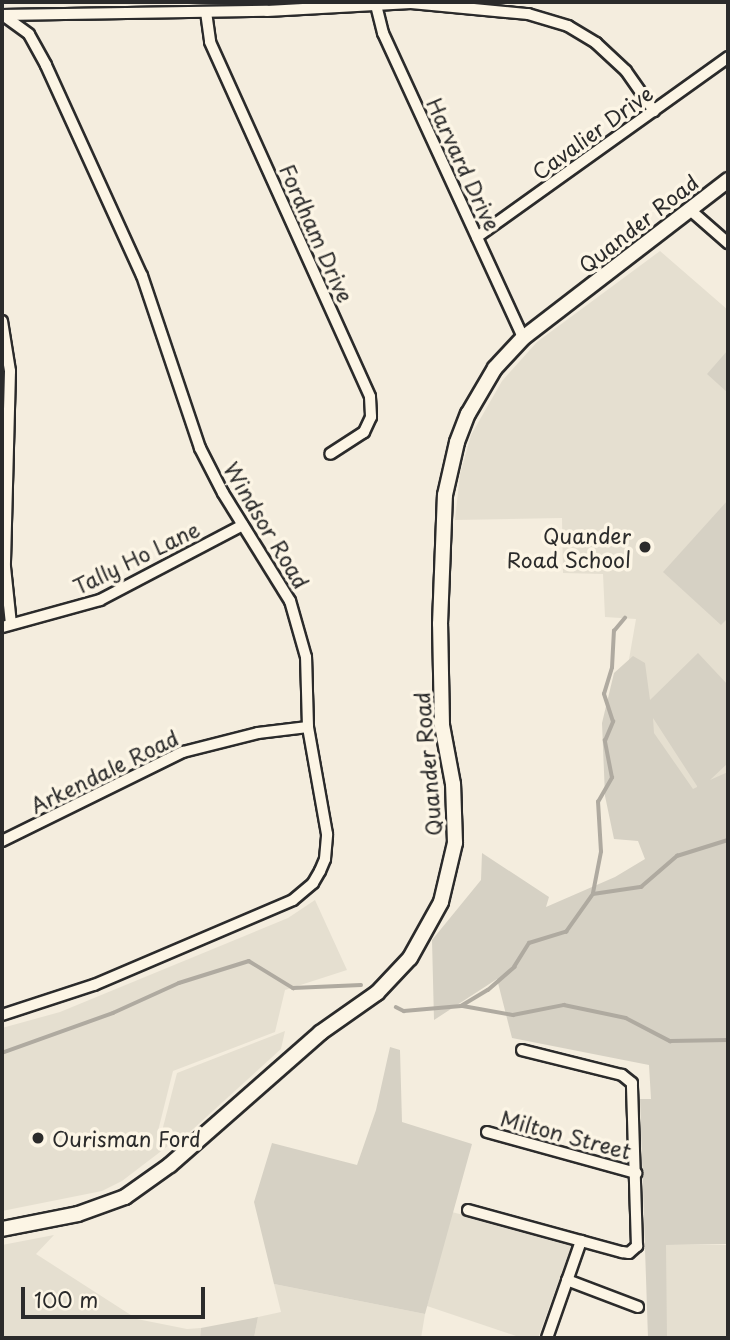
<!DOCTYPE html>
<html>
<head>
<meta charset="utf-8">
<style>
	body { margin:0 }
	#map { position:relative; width:730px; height:1340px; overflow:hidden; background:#f4edde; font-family:"Playpen Sans",sans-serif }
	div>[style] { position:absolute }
	.built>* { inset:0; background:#e5dfd0; transform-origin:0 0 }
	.green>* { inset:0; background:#d6d1c4 }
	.stream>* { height:3.5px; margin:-1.75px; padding:0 1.75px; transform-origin:1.75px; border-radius:1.75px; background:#afaaa0 }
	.roads { filter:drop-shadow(2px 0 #2b2b2b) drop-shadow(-2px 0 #2b2b2b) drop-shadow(0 2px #2b2b2b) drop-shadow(0 -2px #2b2b2b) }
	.street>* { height:10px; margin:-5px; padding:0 5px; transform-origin:5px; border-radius:5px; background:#fcf5e5 }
	.secondary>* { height:14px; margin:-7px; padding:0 7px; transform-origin:7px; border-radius:7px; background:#fcf5e5 }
	.dots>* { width:19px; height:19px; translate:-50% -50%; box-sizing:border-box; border:4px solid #fcf5e5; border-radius:50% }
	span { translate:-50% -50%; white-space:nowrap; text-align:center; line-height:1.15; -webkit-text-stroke:7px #fcf5e5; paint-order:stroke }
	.street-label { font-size:21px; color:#2b2b2b }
	.poi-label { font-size:21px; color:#2b2b2b }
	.right { translate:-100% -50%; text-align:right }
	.left { translate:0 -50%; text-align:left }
	.frame { position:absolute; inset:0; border:4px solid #2b2b2b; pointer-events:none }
	.scale { position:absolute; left:21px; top:1287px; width:184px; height:32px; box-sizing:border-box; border:4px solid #2b2b2b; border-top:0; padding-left:9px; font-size:21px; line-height:24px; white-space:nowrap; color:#2b2b2b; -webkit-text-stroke:5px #fcf5e5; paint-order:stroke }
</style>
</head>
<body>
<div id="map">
	<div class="built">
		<div style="clip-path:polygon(660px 251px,728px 310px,728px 830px,610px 769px,636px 619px,605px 617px,603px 574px,563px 573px,562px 518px,455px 520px,460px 474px,471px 435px,502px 381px,537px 342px)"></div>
		<div style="clip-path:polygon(315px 900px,347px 970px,285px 990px,275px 1032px,173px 1071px,158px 1131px,162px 1131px,177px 1073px,285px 1031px,281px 1049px,181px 1140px,177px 1139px,122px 1181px,102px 1191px,2px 1211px,2px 1028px,60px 1012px,288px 918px)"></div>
		<div style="clip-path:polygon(452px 1212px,572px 1244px,538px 1338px,522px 1338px,427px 1306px)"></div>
		<div style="clip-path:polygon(54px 1235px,36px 1254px,137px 1319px,187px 1329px,201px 1328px,200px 1338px,2px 1338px,2px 1245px)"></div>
		<div style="left:728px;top:1245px;width:93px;height:79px;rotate:90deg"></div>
		<div style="clip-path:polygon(274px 1284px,425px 1314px,421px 1338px,254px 1338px,258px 1317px,281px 1312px)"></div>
	</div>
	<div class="green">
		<div style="clip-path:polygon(728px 350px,728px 393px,707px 374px)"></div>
		<div style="clip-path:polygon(728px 500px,728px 618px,721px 625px,663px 572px)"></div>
		<div style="clip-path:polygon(evenodd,698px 653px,728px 685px,728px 763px,710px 780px,728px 772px,728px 1244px,666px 1245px,667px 1338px,648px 1338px,640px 1099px,651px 1099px,649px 1065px,512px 1038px,497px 979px,434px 1020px,432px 940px,481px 880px,482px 853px,549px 897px,546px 907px,615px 877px,645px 859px,638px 841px,614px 839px,605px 796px,602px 723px,614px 673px,633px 656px,645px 663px,650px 700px,698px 653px,653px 718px,697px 786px,697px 787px,693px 789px,654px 733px,653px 718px)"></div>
		<div style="clip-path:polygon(390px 1047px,400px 1050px,402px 1122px,472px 1144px,425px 1314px,274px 1284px,254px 1202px,272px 1143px,357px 1165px,376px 1110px)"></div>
		<div style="clip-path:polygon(258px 1317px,254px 1338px,200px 1338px,201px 1328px)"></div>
	</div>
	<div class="stream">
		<div style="left:593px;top:893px;width:42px;rotate:-79deg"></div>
		<div style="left:601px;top:852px;width:50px;rotate:-93.4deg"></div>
		<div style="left:598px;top:802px;width:28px;rotate:-60deg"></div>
		<div style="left:612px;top:778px;width:38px;rotate:-101deg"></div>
		<div style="left:605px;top:741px;width:21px;rotate:-67deg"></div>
		<div style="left:613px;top:722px;width:29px;rotate:-108deg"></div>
		<div style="left:604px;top:694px;width:27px;rotate:-73deg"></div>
		<div style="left:612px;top:668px;width:37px;rotate:-87deg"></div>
		<div style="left:614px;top:631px;width:17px;rotate:-50deg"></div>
		<div style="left:463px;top:1006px;width:51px;rotate:10.2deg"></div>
		<div style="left:513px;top:1015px;width:52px;rotate:-11.1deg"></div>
		<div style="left:564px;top:1005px;width:63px;rotate:11.8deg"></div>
		<div style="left:626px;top:1018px;width:50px;rotate:27.6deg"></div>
		<div style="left:670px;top:1041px;width:58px;rotate:-1deg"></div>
		<div style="left:396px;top:1007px;width:9px;rotate:27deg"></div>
		<div style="left:404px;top:1011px;width:57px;rotate:-5deg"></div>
		<div style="left:461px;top:1006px;width:31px;rotate:-31deg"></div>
		<div style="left:488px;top:990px;width:35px;rotate:-41deg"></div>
		<div style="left:514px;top:967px;width:28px;rotate:-58deg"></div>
		<div style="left:529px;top:943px;width:39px;rotate:-17deg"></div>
		<div style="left:566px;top:932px;width:47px;rotate:-54.6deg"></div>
		<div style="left:593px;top:894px;width:49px;rotate:-8.3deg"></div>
		<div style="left:641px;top:887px;width:48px;rotate:-40.7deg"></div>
		<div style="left:677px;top:856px;width:53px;rotate:-17.4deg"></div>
		<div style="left:2px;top:1053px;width:118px;rotate:-19.8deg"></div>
		<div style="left:113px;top:1013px;width:72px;rotate:-24.4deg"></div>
		<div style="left:179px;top:983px;width:73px;rotate:-17.4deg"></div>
		<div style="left:249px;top:961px;width:52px;rotate:31.5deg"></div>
		<div style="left:293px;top:988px;width:68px;rotate:-2.5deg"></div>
	</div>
	<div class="roads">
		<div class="street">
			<div style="left:376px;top:5px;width:29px;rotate:76deg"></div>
			<div style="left:383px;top:33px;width:336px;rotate:65.3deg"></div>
			<div style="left:206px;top:12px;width:30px;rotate:82deg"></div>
			<div style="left:210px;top:42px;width:389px;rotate:65.7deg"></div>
			<div style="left:370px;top:397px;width:20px;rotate:87deg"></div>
			<div style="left:371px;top:417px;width:17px;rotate:115deg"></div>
			<div style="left:364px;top:432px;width:40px;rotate:147.1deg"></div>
			<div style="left:2px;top:15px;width:265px;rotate:-0.9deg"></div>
			<div style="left:267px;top:11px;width:144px;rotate:-3.2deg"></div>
			<div style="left:411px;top:3px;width:118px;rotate:5.4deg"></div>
			<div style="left:528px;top:14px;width:42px;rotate:16.7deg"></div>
			<div style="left:568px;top:26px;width:33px;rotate:31deg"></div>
			<div style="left:596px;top:43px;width:41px;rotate:43deg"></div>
			<div style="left:626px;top:71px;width:49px;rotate:55deg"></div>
			<div style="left:689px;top:209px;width:52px;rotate:41.1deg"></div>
			<div style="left:477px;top:237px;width:309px;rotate:-35.6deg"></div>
			<div style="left:2px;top:321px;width:51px;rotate:80.9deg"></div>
			<div style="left:10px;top:371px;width:196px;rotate:91.5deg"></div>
			<div style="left:5px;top:567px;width:57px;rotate:84deg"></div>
			<div style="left:2px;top:627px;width:102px;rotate:-15.4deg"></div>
			<div style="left:100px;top:600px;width:161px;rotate:-27.7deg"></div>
			<div style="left:2px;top:841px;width:202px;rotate:-26.2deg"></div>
			<div style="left:183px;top:752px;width:77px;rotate:-14.2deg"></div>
			<div style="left:258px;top:733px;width:50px;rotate:-6.8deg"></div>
			<div style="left:2px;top:1015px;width:97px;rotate:-18.1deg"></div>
			<div style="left:94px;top:985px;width:216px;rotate:-23.1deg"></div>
			<div style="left:293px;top:900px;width:26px;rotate:-40deg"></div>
			<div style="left:313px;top:883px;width:14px;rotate:-60deg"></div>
			<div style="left:320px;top:871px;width:13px;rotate:-67deg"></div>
			<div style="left:325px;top:859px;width:25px;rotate:-85deg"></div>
			<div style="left:327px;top:834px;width:109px;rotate:-100.1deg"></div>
			<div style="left:308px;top:727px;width:70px;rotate:-91.6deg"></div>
			<div style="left:306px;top:657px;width:58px;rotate:-105.9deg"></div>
			<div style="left:290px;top:601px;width:127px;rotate:-121.8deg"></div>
			<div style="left:223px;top:493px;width:51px;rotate:-117.1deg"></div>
			<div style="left:200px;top:448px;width:182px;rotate:-108.6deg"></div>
			<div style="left:142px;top:276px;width:232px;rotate:-114.5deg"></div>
			<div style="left:46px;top:65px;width:35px;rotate:-119deg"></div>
			<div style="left:29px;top:34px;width:32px;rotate:-144deg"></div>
			<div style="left:487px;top:1132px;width:155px;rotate:15.4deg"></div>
			<div style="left:468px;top:1210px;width:160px;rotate:15.3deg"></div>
			<div style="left:622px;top:1252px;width:7px;rotate:8deg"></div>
			<div style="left:629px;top:1253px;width:11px;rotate:-41deg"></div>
			<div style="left:637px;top:1246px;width:163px;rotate:-91.8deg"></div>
			<div style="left:632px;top:1083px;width:13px;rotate:-141deg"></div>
			<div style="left:622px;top:1075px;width:103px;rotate:-166deg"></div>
			<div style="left:567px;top:1280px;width:76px;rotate:20.8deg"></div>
			<div style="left:547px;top:1338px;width:103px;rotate:-70.7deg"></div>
		</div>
		<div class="secondary">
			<div style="left:2px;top:1229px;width:77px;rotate:-11.2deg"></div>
			<div style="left:78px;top:1214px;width:50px;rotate:-19.9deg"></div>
			<div style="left:125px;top:1197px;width:55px;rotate:-35.4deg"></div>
			<div style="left:170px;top:1165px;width:200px;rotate:-41.3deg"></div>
			<div style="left:320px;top:1033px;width:70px;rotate:-35.1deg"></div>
			<div style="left:377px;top:993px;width:48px;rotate:-46.7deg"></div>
			<div style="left:410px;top:958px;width:64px;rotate:-61deg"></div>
			<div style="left:441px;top:902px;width:61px;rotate:-76.7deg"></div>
			<div style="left:455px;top:843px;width:59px;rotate:-91.9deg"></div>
			<div style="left:453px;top:784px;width:60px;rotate:-100.6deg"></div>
			<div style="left:442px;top:725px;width:101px;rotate:-91.1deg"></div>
			<div style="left:440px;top:624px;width:129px;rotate:-87.8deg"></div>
			<div style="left:445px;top:495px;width:54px;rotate:-77.2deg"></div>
			<div style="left:457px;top:442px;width:30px;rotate:-69deg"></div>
			<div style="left:468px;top:414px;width:53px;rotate:-59.6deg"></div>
			<div style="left:495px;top:368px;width:41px;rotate:-47deg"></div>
			<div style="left:523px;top:338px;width:259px;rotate:-37.6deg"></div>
		</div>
	</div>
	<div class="dots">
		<div style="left:645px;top:547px;background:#2b2b2b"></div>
		<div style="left:38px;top:1138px;background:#2b2b2b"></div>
	</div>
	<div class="street-label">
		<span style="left:592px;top:132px;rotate:-36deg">Cavalier Drive</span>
		<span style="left:464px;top:164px;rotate:65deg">Harvard Drive</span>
		<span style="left:638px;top:223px;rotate:-38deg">Quander Road</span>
		<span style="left:317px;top:233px;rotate:66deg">Fordham Drive</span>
		<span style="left:267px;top:525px;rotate:59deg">Windsor Road</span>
		<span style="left:136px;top:557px;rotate:-26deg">Tally Ho Lane</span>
		<span style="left:427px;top:764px;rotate:-95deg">Quander Road</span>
		<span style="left:104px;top:771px;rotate:-26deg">Arkendale Road</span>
		<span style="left:566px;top:1134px;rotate:15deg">Milton Street</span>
	</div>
	<div class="poi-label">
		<span class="right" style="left:631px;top:547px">Quander<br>Road School</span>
		<span class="left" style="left:52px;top:1138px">Ourisman Ford</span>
	</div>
	<div class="frame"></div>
	<div class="scale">100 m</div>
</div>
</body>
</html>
